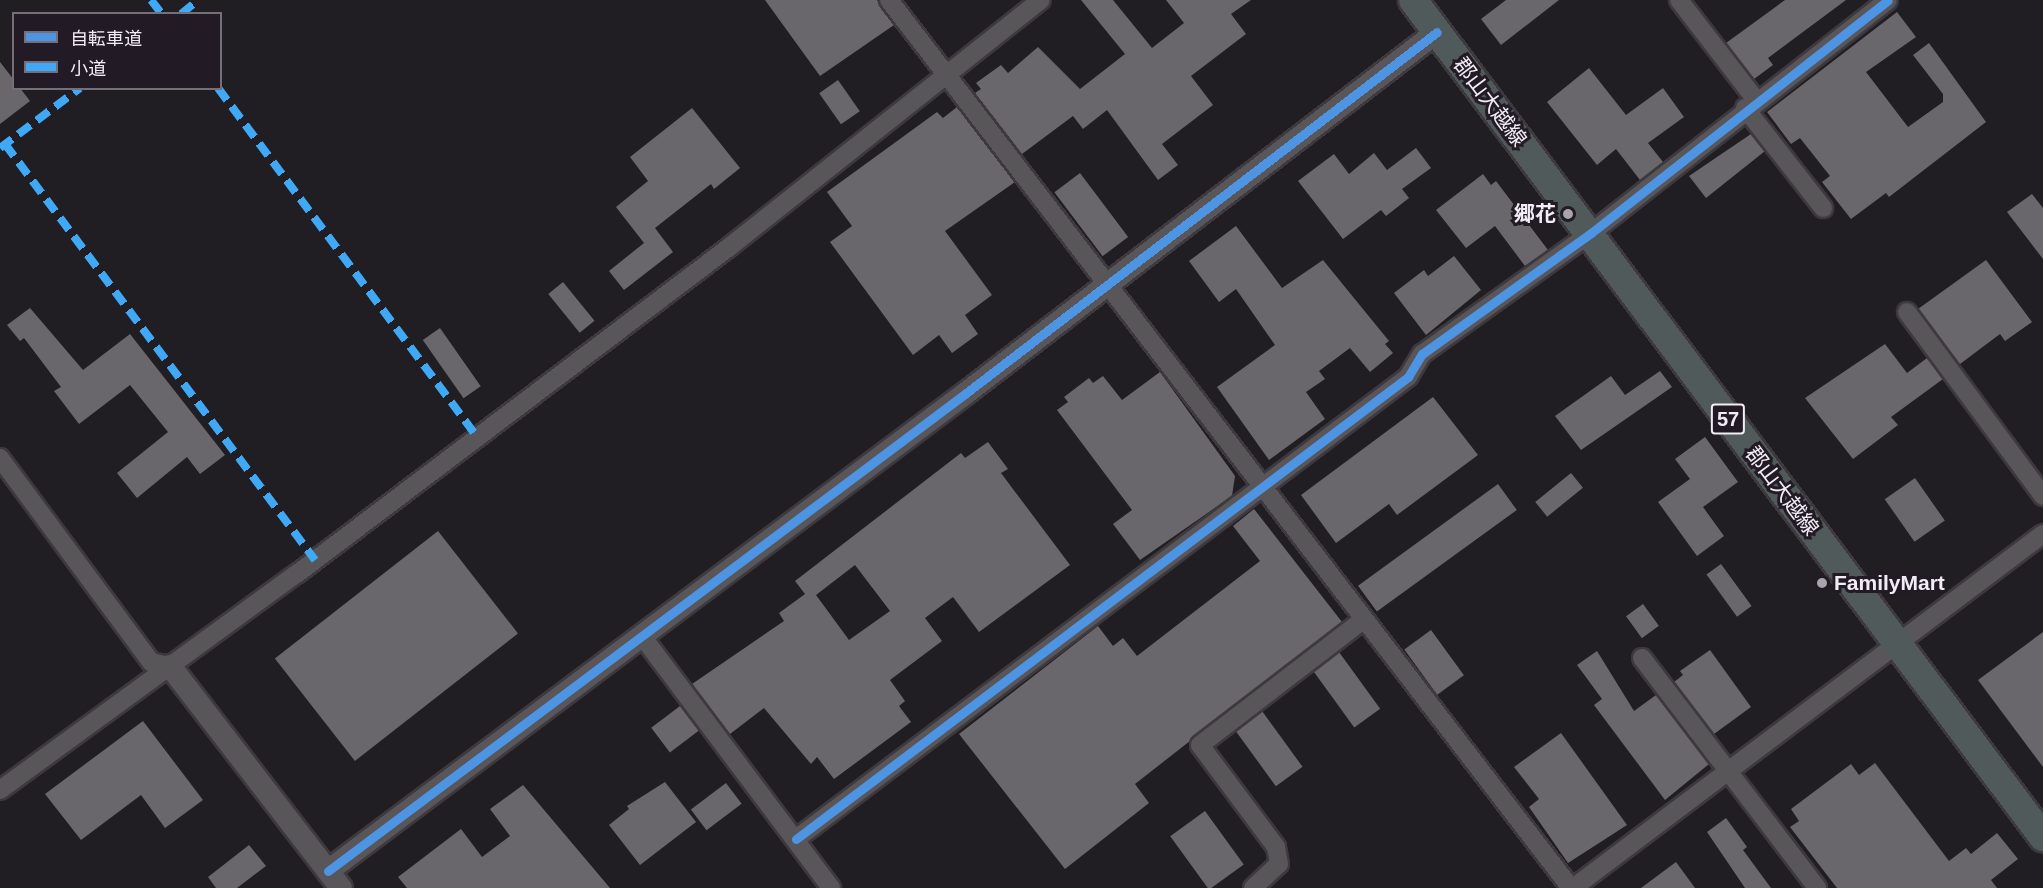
<!DOCTYPE html>
<html>
<head>
<meta charset="utf-8">
<style>
	body { margin:0 }
	#map { position:relative; width:2043px; height:888px; overflow:hidden; background:#211e23; font-family:Helvetica,"Noto Sans JP",sans-serif }
	div>[style] { position:absolute }
	.building>* { inset:0; background:#6a676c; transform-origin:0 0 }
	.roads { filter:drop-shadow(2px 0 #3d393e) drop-shadow(-2px 0 #3d393e) drop-shadow(0 2px #3d393e) drop-shadow(0 -2px #3d393e) }
	.minor>* { height:18px; margin:-9px; padding:0 9px; transform-origin:9px; border-radius:9px; background:#59565a }
	.tertiary>* { height:22px; margin:-11px; padding:0 11px; transform-origin:11px; border-radius:11px; background:#59565a }
	.primary>* { height:28px; margin:-14px; padding:0 14px; transform-origin:14px; border-radius:14px; background:#505a5b }
	.quiet>* { height:8px; margin-top:-4px; transform-origin:0; background:repeating-linear-gradient(90deg,#3fa9f5 0 15px,transparent 0 23px) }
	.cycleway>* { height:9px; margin:-4.5px; padding:0 4.5px; transform-origin:4.5px; border-radius:4.5px; background:#4d94e3 }
	.dots>* { width:16px; height:16px; translate:-50% -50%; box-sizing:border-box; border:3px solid #221b26; border-radius:50% }
	span { translate:-50% -50%; white-space:nowrap; text-align:center; line-height:1.15; -webkit-text-stroke:6px #221b26; paint-order:stroke }
	.shield-label span { padding:2px 4px; background:#221b26; border:2px solid; border-radius:4px; -webkit-text-stroke-width:0 }
	.shield-label { font-size:20px; color:#f2edf5; font-weight:700 }
	.street-label { font-size:21px; color:#f2edf5 }
	.poi-label { font-size:21px; color:#f2edf5; font-weight:700 }
	.right { translate:-100% -50%; text-align:right }
	.left { translate:0 -50%; text-align:left }
	.legend { position:absolute; left:12px; top:12px; width:210px; height:78px; box-sizing:border-box; background:#221b26; border:2px solid #756f79; margin:0; padding:8px 10px; list-style:none; font-size:18px; color:#f2edf5 }
	.legend li { display:flex; align-items:center; gap:12px; height:30px }
	.legend b { width:30px; border:2px solid #756f79 }
</style>
</head>
<body>
<div id="map">
	<div class="building">
		<div style="clip-path:polygon(765px 0,877px 0,894px 25px,820px 76px)"></div>
		<div style="clip-path:polygon(1081px 0,1113px 0,1152px 48px,1184px 23px,1166px 0,1251px 0,1231px 14px,1246px 34px,1191px 76px,1213px 105px,1162px 144px,1178px 165px,1158px 180px,1107px 110px,1083px 129px,1073px 116px,1022px 154px,975px 93px,981px 89px,976px 83px,1001px 65px,1008px 73px,1038px 47px,1080px 89px,1125px 54px)"></div>
		<div style="clip-path:polygon(1506px 0,1559px 0,1501px 45px,1481px 19px)"></div>
		<div style="clip-path:polygon(1785px 0,1846px 0,1768px 58px,1773px 65px,1754px 79px,1726px 43px)"></div>
		<div style="clip-path:polygon(1897px 12px,1916px 37px,1866px 72px,1908px 127px,1943px 102px,1943px 94px,1913px 55px,1929px 43px,1986px 122px,1889px 197px,1886px 193px,1851px 219px,1822px 182px,1830px 176px,1800px 138px,1791px 144px,1767px 112px)"></div>
		<div style="clip-path:polygon(0 62px,14px 80px,14px 88px,20px 88px,30px 101px,0 124px)"></div>
		<div style="clip-path:polygon(1589px 68px,1626px 115px,1663px 88px,1684px 117px,1648px 143px,1663px 162px,1640px 180px,1616px 149px,1597px 165px,1547px 102px)"></div>
		<div style="left:838px;top:80px;width:38px;height:23px;rotate:55deg"></div>
		<div style="clip-path:polygon(957px 107px,1015px 182px,945px 231px,992px 295px,965px 315px,978px 334px,952px 353px,939px 335px,913px 355px,830px 242px,852px 226px,827px 192px,937px 112px,943px 118px)"></div>
		<div style="clip-path:polygon(692px 108px,740px 168px,714px 189px,711px 184px,655px 228px,673px 252px,624px 290px,609px 271px,644px 243px,616px 207px,648px 181px,630px 157px)"></div>
		<div style="clip-path:polygon(1751px 134px,1765px 151px,1706px 198px,1689px 176px)"></div>
		<div style="clip-path:polygon(1416px 148px,1431px 168px,1402px 189px,1409px 198px,1386px 216px,1381px 210px,1343px 239px,1298px 181px,1334px 154px,1349px 174px,1374px 153px,1387px 170px)"></div>
		<div style="left:1080px;top:173px;width:80px;height:32px;rotate:53deg"></div>
		<div style="clip-path:polygon(1483px 174px,1491px 185px,1496px 181px,1548px 250px,1525px 266px,1495px 226px,1466px 248px,1436px 210px)"></div>
		<div style="clip-path:polygon(2032px 194px,2043px 208px,2043px 259px,2007px 212px)"></div>
		<div style="clip-path:polygon(1236px 226px,1282px 288px,1323px 260px,1389px 341px,1385px 344px,1393px 353px,1370px 372px,1350px 348px,1319px 371px,1325px 379px,1306px 392px,1325px 419px,1269px 460px,1217px 387px,1275px 345px,1236px 289px,1219px 302px,1189px 261px)"></div>
		<div style="clip-path:polygon(1454px 256px,1481px 290px,1426px 335px,1394px 293px,1424px 270px,1428px 276px)"></div>
		<div style="clip-path:polygon(1986px 260px,2032px 322px,2005px 341px,2000px 334px,1960px 364px,1918px 309px)"></div>
		<div style="left:563px;top:282px;width:50px;height:19px;rotate:51deg"></div>
		<div style="clip-path:polygon(30px 308px,83px 370px,130px 334px,225px 455px,200px 474px,187px 457px,137px 498px,117px 473px,168px 432px,130px 385px,79px 424px,54px 391px,61px 387px,24px 338px,20px 341px,7px 325px)"></div>
		<div style="left:440px;top:328px;width:71px;height:21px;rotate:55deg"></div>
		<div style="clip-path:polygon(1885px 344px,1907px 373px,1927px 358px,1943px 379px,1891px 417px,1898px 425px,1853px 459px,1805px 398px)"></div>
		<div style="clip-path:polygon(1660px 371px,1672px 387px,1581px 450px,1555px 416px,1611px 376px,1625px 395px)"></div>
		<div style="clip-path:polygon(1160px 372px,1235px 476px,1232px 496px,1140px 560px,1113px 524px,1132px 510px,1057px 410px,1068px 402px,1064px 397px,1089px 378px,1093px 383px,1103px 376px,1122px 400px)"></div>
		<div style="clip-path:polygon(1433px 397px,1478px 455px,1397px 515px,1389px 504px,1336px 543px,1301px 495px)"></div>
		<div style="clip-path:polygon(1705px 437px,1738px 482px,1703px 507px,1724px 536px,1697px 556px,1658px 502px,1690px 479px,1675px 459px)"></div>
		<div style="clip-path:polygon(evenodd,988px 442px,1008px 469px,1001px 473px,1070px 565px,979px 632px,953px 597px,925px 618px,942px 641px,890px 680px,905px 701px,899px 706px,911px 722px,834px 779px,817px 757px,811px 764px,764px 708px,730px 734px,692px 684px,784px 621px,779px 613px,805px 594px,795px 581px,961px 453px,965px 458px,988px 442px,855px 565px,890px 611px,849px 640px,816px 595px,855px 565px)"></div>
		<div style="left:1571px;top:473px;width:19px;height:46px;rotate:51deg"></div>
		<div style="left:1915px;top:478px;width:52px;height:37px;rotate:55deg"></div>
		<div style="left:1498px;top:484px;width:32px;height:173px;rotate:54deg"></div>
		<div style="clip-path:polygon(1254px 509px,1342px 622px,1135px 784px,1149px 803px,1065px 869px,959px 734px,1098px 626px,1113px 646px,1123px 638px,1137px 656px,1260px 561px,1233px 526px)"></div>
		<div style="left:438px;top:531px;width:130px;height:207px;rotate:52deg"></div>
		<div style="left:1721px;top:564px;width:52px;height:18px;rotate:54deg"></div>
		<div style="left:1643px;top:604px;width:27px;height:21px;rotate:54deg"></div>
		<div style="left:1431px;top:630px;width:56px;height:33px;rotate:54deg"></div>
		<div style="clip-path:polygon(2043px 632px,2043px 767px,1978px 680px)"></div>
		<div style="clip-path:polygon(1710px 650px,1751px 707px,1714px 734px,1674px 682px,1683px 675px,1680px 671px)"></div>
		<div style="clip-path:polygon(1597px 651px,1634px 711px,1656px 695px,1709px 764px,1665px 800px,1594px 705px,1602px 699px,1577px 665px)"></div>
		<div style="left:1339px;top:652px;width:70px;height:32px;rotate:54deg"></div>
		<div style="left:680px;top:706px;width:31px;height:36px;rotate:53deg"></div>
		<div style="left:1262px;top:711px;width:69px;height:33px;rotate:54deg"></div>
		<div style="clip-path:polygon(143px 721px,203px 800px,165px 828px,141px 795px,81px 840px,45px 794px)"></div>
		<div style="clip-path:polygon(1561px 733px,1627px 825px,1568px 863px,1529px 807px,1539px 799px,1514px 767px)"></div>
		<div style="clip-path:polygon(1875px 763px,1949px 861px,1966px 848px,1971px 854px,1997px 833px,2018px 859px,1991px 880px,1997px 888px,1837px 888px,1790px 827px,1799px 821px,1791px 809px,1851px 764px,1859px 775px)"></div>
		<div style="clip-path:polygon(665px 782px,696px 822px,640px 865px,609px 825px,629px 809px,627px 806px)"></div>
		<div style="left:726px;top:783px;width:26px;height:44px;rotate:53deg"></div>
		<div style="clip-path:polygon(523px 785px,610px 888px,407px 888px,398px 877px,461px 829px,482px 857px,510px 836px,490px 809px)"></div>
		<div style="left:1205px;top:811px;width:66px;height:43px;rotate:54deg"></div>
		<div style="clip-path:polygon(1726px 818px,1747px 847px,1743px 850px,1771px 888px,1745px 888px,1707px 832px)"></div>
		<div style="clip-path:polygon(249px 845px,266px 866px,237px 888px,216px 888px,208px 877px)"></div>
		<div style="clip-path:polygon(1676px 862px,1695px 888px,1641px 888px)"></div>
	</div>
	<div class="roads">
		<div class="minor">
			<div style="left:889px;top:0;width:1120px;rotate:52.48deg"></div>
			<div style="left:1679px;top:0;width:126px;rotate:52.4deg"></div>
			<div style="left:1745px;top:108px;width:127px;rotate:52deg"></div>
			<div style="left:1907px;top:312px;width:229px;rotate:53.5deg"></div>
			<div style="left:0;top:458px;width:254px;rotate:53.5deg"></div>
			<div style="left:151px;top:662px;width:19px;rotate:12deg"></div>
			<div style="left:642px;top:636px;width:315px;rotate:53.1deg"></div>
			<div style="left:1642px;top:658px;width:289px;rotate:52.7deg"></div>
			<div style="left:0;top:790px;width:369px;rotate:-36.1deg"></div>
			<div style="left:298px;top:573px;width:539px;rotate:-37.08deg"></div>
			<div style="left:728px;top:248px;width:399px;rotate:-38.4deg"></div>
			<div style="left:796px;top:839px;width:767px;rotate:-37.05deg"></div>
			<div style="left:1408px;top:377px;width:27px;rotate:-59deg"></div>
			<div style="left:1422px;top:354px;width:208px;rotate:-35.6deg"></div>
			<div style="left:1591px;top:233px;width:377px;rotate:-38.1deg"></div>
			<div style="left:1253px;top:888px;width:35px;rotate:-43deg"></div>
			<div style="left:1279px;top:864px;width:17px;rotate:-100deg"></div>
			<div style="left:1276px;top:847px;width:127px;rotate:-126.7deg"></div>
			<div style="left:1200px;top:745px;width:207px;rotate:-37.5deg"></div>
			<div style="left:1573px;top:888px;width:588px;rotate:-36.99deg"></div>
		</div>
		<div class="tertiary">
			<div style="left:170px;top:666px;width:280px;rotate:52.4deg"></div>
			<div style="left:328px;top:871px;width:797px;rotate:-36.84deg"></div>
			<div style="left:966px;top:393px;width:593px;rotate:-37.47deg"></div>
		</div>
		<div class="primary">
			<div style="left:1413px;top:0;width:1048px;rotate:53.03deg"></div>
		</div>
	</div>
	<div class="quiet">
		<div style="left:151px;top:0;width:18px;rotate:52deg"></div>
		<div style="left:181px;top:14px;width:22px;rotate:-39deg"></div>
		<div style="left:218px;top:88px;width:432px;rotate:53.4deg"></div>
		<div style="left:5px;top:144px;width:519px;rotate:53.31deg"></div>
		<div style="left:0;top:148px;width:100px;rotate:-36.9deg"></div>
	</div>
	<div class="cycleway">
		<div style="left:796px;top:839px;width:767px;rotate:-37.05deg"></div>
		<div style="left:1408px;top:377px;width:27px;rotate:-59deg"></div>
		<div style="left:1422px;top:354px;width:208px;rotate:-35.6deg"></div>
		<div style="left:1591px;top:233px;width:377px;rotate:-38.1deg"></div>
		<div style="left:328px;top:871px;width:797px;rotate:-36.84deg"></div>
		<div style="left:966px;top:393px;width:593px;rotate:-37.47deg"></div>
	</div>
	<div class="dots">
		<div style="left:1568px;top:214px;background:#a9a5ac"></div>
		<div style="left:1822px;top:583px;background:#a9a5ac"></div>
	</div>
	<div class="shield-label">
		<span style="left:1728px;top:419px">57</span>
	</div>
	<div class="street-label">
		<span style="left:1490px;top:102px;rotate:53deg">郡山大越線</span>
		<span style="left:1782px;top:491px;rotate:53deg">郡山大越線</span>
	</div>
	<div class="poi-label">
		<span class="right" style="left:1556px;top:214px">郷花</span>
		<span class="left" style="left:1834px;top:583px">FamilyMart</span>
	</div>
	<ul class="legend">
	<li><b style="height:8px;background:#4d94e3"></b>自転車道</li>
	<li><b style="height:8px;background:#3fa9f5"></b>小道</li>
	</ul>
</div>
</body>
</html>
